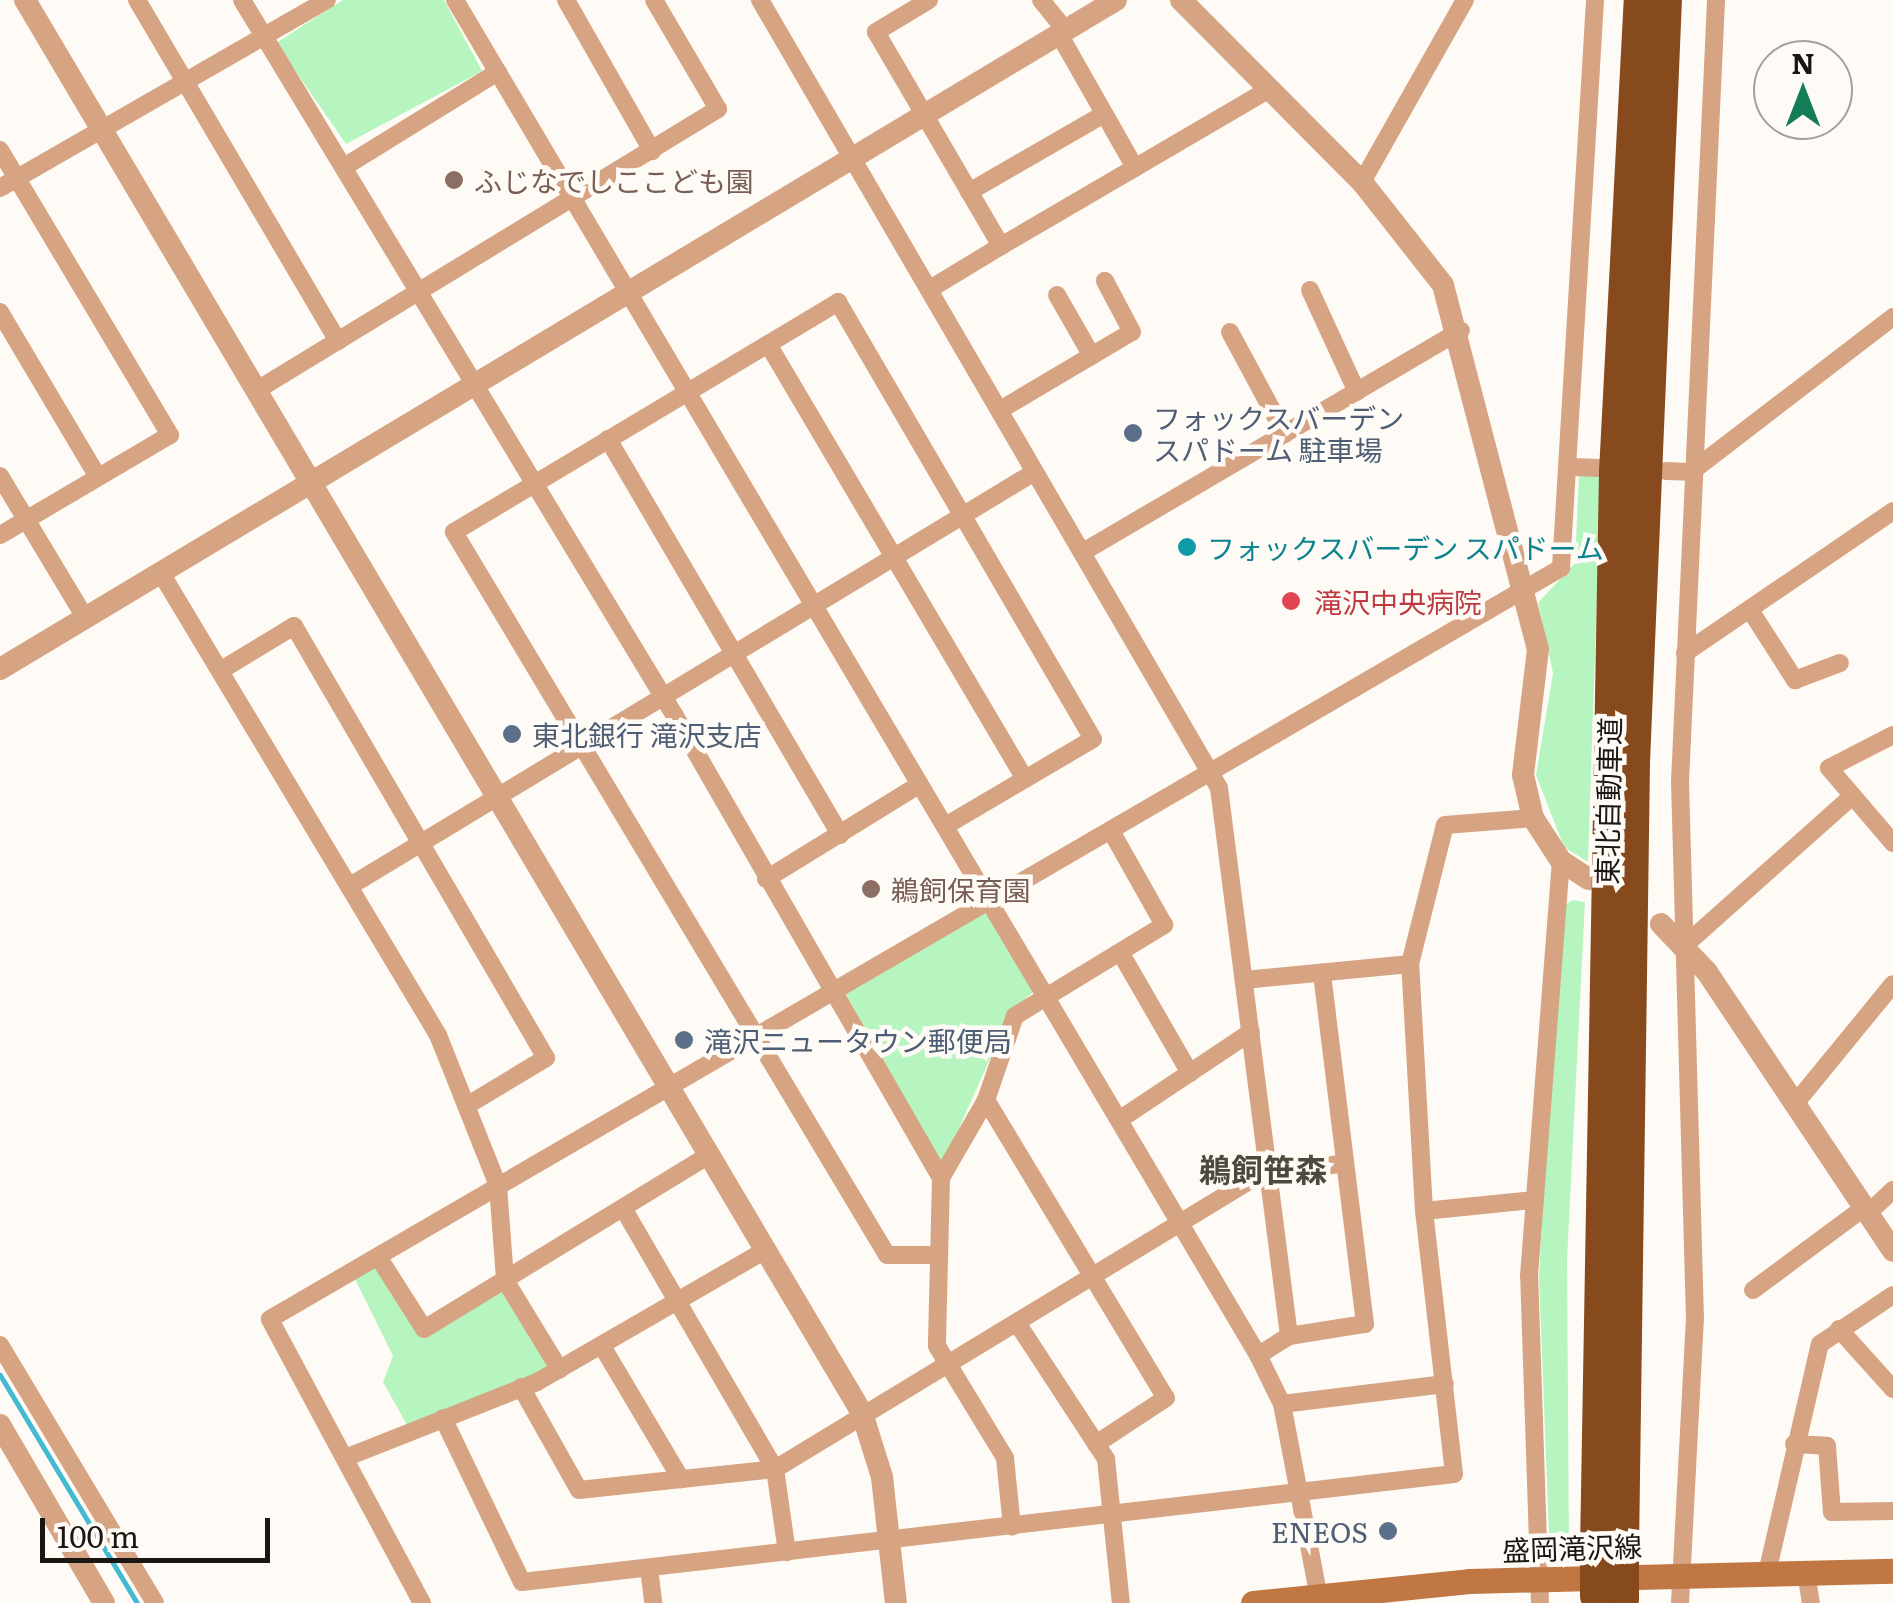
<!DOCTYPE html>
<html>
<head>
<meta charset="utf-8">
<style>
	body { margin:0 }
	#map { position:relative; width:1893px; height:1603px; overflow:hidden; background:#fefbf6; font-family:Literata,"Noto Sans JP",serif }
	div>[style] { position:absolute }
	.green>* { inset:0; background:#b6f5bf }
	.stream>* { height:5px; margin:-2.5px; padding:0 2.5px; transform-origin:2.5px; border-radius:2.5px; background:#44b9d1 }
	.minor>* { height:18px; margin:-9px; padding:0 9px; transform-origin:9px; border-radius:9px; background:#d7a483 }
	.tertiary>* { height:22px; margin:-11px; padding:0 11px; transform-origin:11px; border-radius:11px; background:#d7a483 }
	.secondary>* { height:25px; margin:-12.5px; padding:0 12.5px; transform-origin:12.5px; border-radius:12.5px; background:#c17744 }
	.motorway>* { height:32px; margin:-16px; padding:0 16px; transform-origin:16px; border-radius:16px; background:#874a1d }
	.motorway-bridge>* { height:32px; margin:-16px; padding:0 16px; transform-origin:16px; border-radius:16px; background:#874a1d }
	.dots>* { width:28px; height:28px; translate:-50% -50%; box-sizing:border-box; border:5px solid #fefbf6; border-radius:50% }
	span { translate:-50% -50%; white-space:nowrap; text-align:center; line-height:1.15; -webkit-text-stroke:9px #fefbf6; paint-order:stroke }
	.education-label { font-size:28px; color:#785e54 }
	.left { translate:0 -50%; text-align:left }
	.service-label { font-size:28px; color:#4e5e75 }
	.right { translate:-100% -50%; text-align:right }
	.culture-label { font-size:28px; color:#0d838f }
	.health-label { font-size:28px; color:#be3a42 }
	.street-label { font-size:28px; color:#1a1712 }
	.quarter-label { font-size:32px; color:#4e483d; font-weight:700 }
	.north { position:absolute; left:1753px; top:40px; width:100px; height:100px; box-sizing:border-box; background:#fefbf6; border:2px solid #a3a09b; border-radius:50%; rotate:0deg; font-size:28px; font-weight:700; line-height:40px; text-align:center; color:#1a1712 }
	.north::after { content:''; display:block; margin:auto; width:35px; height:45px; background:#147d58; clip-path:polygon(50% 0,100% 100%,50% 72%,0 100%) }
	.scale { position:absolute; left:40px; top:1518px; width:230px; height:45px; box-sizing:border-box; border:5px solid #1a1712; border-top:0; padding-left:12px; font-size:30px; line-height:35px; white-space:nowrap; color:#1a1712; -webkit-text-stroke:8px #fefbf6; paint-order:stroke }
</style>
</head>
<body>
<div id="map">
	<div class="green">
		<div style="clip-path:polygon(343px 0,444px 0,482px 71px,346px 144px,276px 43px)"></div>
		<div style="clip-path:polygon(1579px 473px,1601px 474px,1588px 862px,1564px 847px,1536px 775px,1553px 673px,1538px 603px,1575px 563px)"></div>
		<div style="clip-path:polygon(1573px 900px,1585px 902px,1567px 1260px,1569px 1551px,1560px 1551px,1549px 1534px,1539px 1277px,1559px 908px)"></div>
		<div style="clip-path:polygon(985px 906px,1034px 991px,1011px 1012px,942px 1166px,843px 989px)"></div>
		<div style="clip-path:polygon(378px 1264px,424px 1334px,504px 1285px,555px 1368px,407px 1425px,383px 1382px,393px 1356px,354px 1277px)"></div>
	</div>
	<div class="stream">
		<div style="left:0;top:1375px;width:266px;rotate:59deg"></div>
	</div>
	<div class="minor">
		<div style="left:137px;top:0;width:396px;rotate:59.5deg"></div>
		<div style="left:242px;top:0;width:837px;rotate:58.84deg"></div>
		<div style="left:675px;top:716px;width:533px;rotate:60.07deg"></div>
		<div style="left:941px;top:1178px;width:168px;rotate:91.4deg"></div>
		<div style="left:937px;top:1346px;width:131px;rotate:58.7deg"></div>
		<div style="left:1005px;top:1458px;width:69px;rotate:84.2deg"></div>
		<div style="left:455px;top:0;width:1575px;rotate:59.35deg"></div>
		<div style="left:1258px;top:1355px;width:55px;rotate:63.9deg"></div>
		<div style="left:1282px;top:1404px;width:203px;rotate:79.2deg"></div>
		<div style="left:566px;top:0;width:174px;rotate:60.3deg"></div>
		<div style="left:760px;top:0;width:912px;rotate:59.78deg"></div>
		<div style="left:1219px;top:788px;width:552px;rotate:82.72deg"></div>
		<div style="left:1289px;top:1336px;width:36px;rotate:148deg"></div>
		<div style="left:929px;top:0;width:62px;rotate:148.9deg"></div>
		<div style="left:876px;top:32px;width:248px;rotate:59.7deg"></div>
		<div style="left:1001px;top:246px;width:309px;rotate:-30.3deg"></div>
		<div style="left:1041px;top:0;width:38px;rotate:51deg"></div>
		<div style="left:1059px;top:34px;width:154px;rotate:60.4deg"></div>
		<div style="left:0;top:150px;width:332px;rotate:59.2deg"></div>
		<div style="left:170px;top:435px;width:197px;rotate:149.5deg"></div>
		<div style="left:344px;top:167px;width:181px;rotate:-31.7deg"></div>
		<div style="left:1362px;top:182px;width:209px;rotate:-60.5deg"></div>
		<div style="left:0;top:188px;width:377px;rotate:-29.9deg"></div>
		<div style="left:969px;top:192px;width:156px;rotate:-30deg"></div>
		<div style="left:930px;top:289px;width:83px;rotate:-31.2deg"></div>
		<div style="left:1310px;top:290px;width:112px;rotate:65.3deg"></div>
		<div style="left:1057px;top:295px;width:70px;rotate:60.2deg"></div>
		<div style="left:0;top:312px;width:192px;rotate:59.3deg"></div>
		<div style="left:1230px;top:332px;width:116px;rotate:61.7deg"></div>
		<div style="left:768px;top:344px;width:505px;rotate:59.43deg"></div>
		<div style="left:262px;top:387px;width:534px;rotate:-31.37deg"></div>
		<div style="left:718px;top:109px;width:126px;rotate:-120.4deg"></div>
		<div style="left:1000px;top:410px;width:153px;rotate:-30.6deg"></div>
		<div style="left:1132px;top:332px;width:58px;rotate:-117.9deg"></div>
		<div style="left:608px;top:439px;width:459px;rotate:59.6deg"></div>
		<div style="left:1573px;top:467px;width:33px;rotate:2deg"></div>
		<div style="left:1666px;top:471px;width:25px;rotate:2deg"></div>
		<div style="left:1691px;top:472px;width:255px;rotate:-37.5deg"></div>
		<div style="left:0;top:476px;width:167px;rotate:59deg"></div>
		<div style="left:1083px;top:552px;width:438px;rotate:-30.4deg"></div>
		<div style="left:161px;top:573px;width:539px;rotate:59.05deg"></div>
		<div style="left:438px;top:1035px;width:162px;rotate:68.3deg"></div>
		<div style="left:498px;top:1186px;width:94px;rotate:85.7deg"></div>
		<div style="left:505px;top:1280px;width:105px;rotate:58.6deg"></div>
		<div style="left:1752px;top:613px;width:80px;rotate:57.3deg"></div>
		<div style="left:1795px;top:680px;width:48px;rotate:-20.7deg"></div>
		<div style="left:1685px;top:653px;width:252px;rotate:-34.3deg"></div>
		<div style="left:223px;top:669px;width:83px;rotate:-31.2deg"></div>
		<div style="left:294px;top:626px;width:500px;rotate:59.74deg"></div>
		<div style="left:546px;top:1058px;width:93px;rotate:149deg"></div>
		<div style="left:1893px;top:735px;width:72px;rotate:152.7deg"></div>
		<div style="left:1829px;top:768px;width:99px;rotate:49.5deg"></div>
		<div style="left:766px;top:879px;width:180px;rotate:-31.6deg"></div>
		<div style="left:350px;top:886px;width:798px;rotate:-31.16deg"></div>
		<div style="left:1684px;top:946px;width:224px;rotate:-41.7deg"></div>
		<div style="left:1120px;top:952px;width:140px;rotate:60deg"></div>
		<div style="left:1244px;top:980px;width:167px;rotate:-5.5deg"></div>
		<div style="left:986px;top:1100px;width:348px;rotate:58.9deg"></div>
		<div style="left:1166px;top:1398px;width:84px;rotate:146.7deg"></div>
		<div style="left:1794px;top:1105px;width:156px;rotate:-50.7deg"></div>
		<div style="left:1122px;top:1118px;width:155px;rotate:-33.7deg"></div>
		<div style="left:941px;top:1178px;width:90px;rotate:-60deg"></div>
		<div style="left:986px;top:1100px;width:89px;rotate:-71deg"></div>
		<div style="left:1015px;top:1016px;width:175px;rotate:-31.4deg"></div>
		<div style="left:1164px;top:925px;width:108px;rotate:-119.4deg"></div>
		<div style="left:623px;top:1208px;width:302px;rotate:59.8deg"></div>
		<div style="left:775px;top:1469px;width:84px;rotate:81.8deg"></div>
		<div style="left:1424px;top:1211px;width:111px;rotate:-5.7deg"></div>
		<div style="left:1866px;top:1215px;width:37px;rotate:-43deg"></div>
		<div style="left:938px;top:1255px;width:51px;rotate:180deg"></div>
		<div style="left:887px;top:1255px;width:843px;rotate:-120.92deg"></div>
		<div style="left:454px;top:532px;width:448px;rotate:-30.9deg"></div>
		<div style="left:838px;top:302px;width:506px;rotate:59.74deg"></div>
		<div style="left:1093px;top:739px;width:169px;rotate:149.5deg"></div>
		<div style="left:379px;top:1258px;width:84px;rotate:57.6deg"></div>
		<div style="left:424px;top:1329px;width:334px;rotate:-31.4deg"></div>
		<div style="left:1753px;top:1290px;width:136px;rotate:-36.6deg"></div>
		<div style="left:1019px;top:1326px;width:159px;rotate:56.8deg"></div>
		<div style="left:1106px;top:1459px;width:145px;rotate:84.1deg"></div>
		<div style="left:1839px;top:1329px;width:81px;rotate:48deg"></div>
		<div style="left:1289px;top:1336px;width:77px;rotate:-9deg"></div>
		<div style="left:1365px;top:1324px;width:354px;rotate:-97deg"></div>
		<div style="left:0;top:1345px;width:301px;rotate:59deg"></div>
		<div style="left:602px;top:1346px;width:155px;rotate:59.3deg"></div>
		<div style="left:521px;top:1387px;width:118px;rotate:60.6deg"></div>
		<div style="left:579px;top:1490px;width:197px;rotate:-6.1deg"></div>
		<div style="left:775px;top:1469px;width:560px;rotate:-31.28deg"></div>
		<div style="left:1254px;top:1178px;width:92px;rotate:-9.4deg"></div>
		<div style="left:1282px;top:1404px;width:164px;rotate:-7deg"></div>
		<div style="left:443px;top:1418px;width:182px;rotate:64.3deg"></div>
		<div style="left:522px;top:1582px;width:938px;rotate:-6.61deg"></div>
		<div style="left:1454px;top:1474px;width:265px;rotate:-96.5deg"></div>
		<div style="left:1424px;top:1211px;width:247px;rotate:-93.2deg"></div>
		<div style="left:1410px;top:964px;width:143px;rotate:-75.9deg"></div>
		<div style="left:1445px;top:825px;width:88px;rotate:-4.5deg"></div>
		<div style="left:1794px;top:1444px;width:33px;rotate:3deg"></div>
		<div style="left:1827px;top:1446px;width:66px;rotate:85.7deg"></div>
		<div style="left:1832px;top:1512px;width:61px;rotate:-0.9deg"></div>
		<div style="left:350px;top:1456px;width:201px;rotate:-21.6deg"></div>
		<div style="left:537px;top:1382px;width:262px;rotate:-30deg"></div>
		<div style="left:649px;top:1568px;width:35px;rotate:83deg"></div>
		<div style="left:1806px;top:1572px;width:31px;rotate:81deg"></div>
		<div style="left:1767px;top:1573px;width:235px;rotate:-77deg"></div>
		<div style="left:1820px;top:1344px;width:88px;rotate:-33.9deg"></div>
		<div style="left:422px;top:1603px;width:322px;rotate:-118.2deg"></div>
		<div style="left:270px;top:1319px;width:1494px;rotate:-30.19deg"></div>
		<div style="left:1561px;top:568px;width:569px;rotate:-86.57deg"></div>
		<div style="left:1540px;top:1603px;width:327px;rotate:-91.9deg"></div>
		<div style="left:1529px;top:1276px;width:416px;rotate:-85.6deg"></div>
		<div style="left:1680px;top:1603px;width:284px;rotate:-87deg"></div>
		<div style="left:1695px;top:1319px;width:537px;rotate:-91.6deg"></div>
		<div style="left:1680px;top:782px;width:783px;rotate:-87.36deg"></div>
	</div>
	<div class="tertiary">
		<div style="left:25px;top:0;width:1642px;rotate:59.36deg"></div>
		<div style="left:862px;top:1413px;width:67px;rotate:72.6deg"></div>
		<div style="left:882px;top:1477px;width:127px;rotate:83.7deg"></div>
		<div style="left:1181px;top:0;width:257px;rotate:45.2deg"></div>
		<div style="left:1362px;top:182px;width:131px;rotate:51.8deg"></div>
		<div style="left:1443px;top:285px;width:376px;rotate:75.4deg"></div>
		<div style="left:1538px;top:649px;width:127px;rotate:96.8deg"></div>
		<div style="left:1523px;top:775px;width:44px;rotate:76.9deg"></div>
		<div style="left:1533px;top:818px;width:51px;rotate:56.9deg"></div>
		<div style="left:1561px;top:861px;width:33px;rotate:33deg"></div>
		<div style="left:0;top:669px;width:1301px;rotate:-30.94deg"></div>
		<div style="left:1661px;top:924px;width:66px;rotate:46.2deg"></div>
		<div style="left:1707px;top:972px;width:335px;rotate:56.3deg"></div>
		<div style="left:0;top:1425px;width:206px;rotate:59.7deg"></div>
	</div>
	<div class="secondary">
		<div style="left:1253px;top:1603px;width:217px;rotate:-5.8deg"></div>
		<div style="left:1469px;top:1581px;width:424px;rotate:-1.4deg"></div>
	</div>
	<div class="motorway">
		<div style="left:1596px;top:1549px;width:1077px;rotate:-88.99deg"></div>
		<div style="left:1615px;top:472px;width:473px;rotate:-87deg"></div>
		<div style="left:1623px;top:1549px;width:787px;rotate:-89.2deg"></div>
		<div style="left:1634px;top:762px;width:763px;rotate:-87.6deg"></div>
	</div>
	<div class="motorway-bridge">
		<div style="left:1623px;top:1549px;width:50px;rotate:90deg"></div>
		<div style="left:1596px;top:1596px;width:47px;rotate:-90deg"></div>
	</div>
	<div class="dots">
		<div style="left:454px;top:180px;background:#8d6e63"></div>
		<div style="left:1133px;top:433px;background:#5c6f8a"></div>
		<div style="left:1187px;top:547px;background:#0f9aa8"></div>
		<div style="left:1291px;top:601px;background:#e0444e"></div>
		<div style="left:512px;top:734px;background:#5c6f8a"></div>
		<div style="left:871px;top:889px;background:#8d6e63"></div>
		<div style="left:684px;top:1040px;background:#5c6f8a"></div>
		<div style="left:1388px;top:1531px;background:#5c6f8a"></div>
	</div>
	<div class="education-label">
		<span class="left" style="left:474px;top:180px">ふじなでしここども園</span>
		<span class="left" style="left:891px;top:889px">鵜飼保育園</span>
	</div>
	<div class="service-label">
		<span class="left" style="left:1153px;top:433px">フォックスバーデン<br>スパドーム 駐車場</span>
		<span class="left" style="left:532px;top:734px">東北銀行 滝沢支店</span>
		<span class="left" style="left:704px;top:1040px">滝沢ニュータウン郵便局</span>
		<span class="right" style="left:1368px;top:1531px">ENEOS</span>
	</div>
	<div class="culture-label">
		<span class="left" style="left:1207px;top:547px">フォックスバーデン スパドーム</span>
	</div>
	<div class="health-label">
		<span class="left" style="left:1314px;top:601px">滝沢中央病院</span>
	</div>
	<div class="street-label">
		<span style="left:1607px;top:801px;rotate:-89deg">東北自動車道</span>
		<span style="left:1572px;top:1547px;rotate:-2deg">盛岡滝沢線</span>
	</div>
	<div class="quarter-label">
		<span style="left:1263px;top:1168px">鵜飼笹森</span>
	</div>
	<div class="north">N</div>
	<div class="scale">100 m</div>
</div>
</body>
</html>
